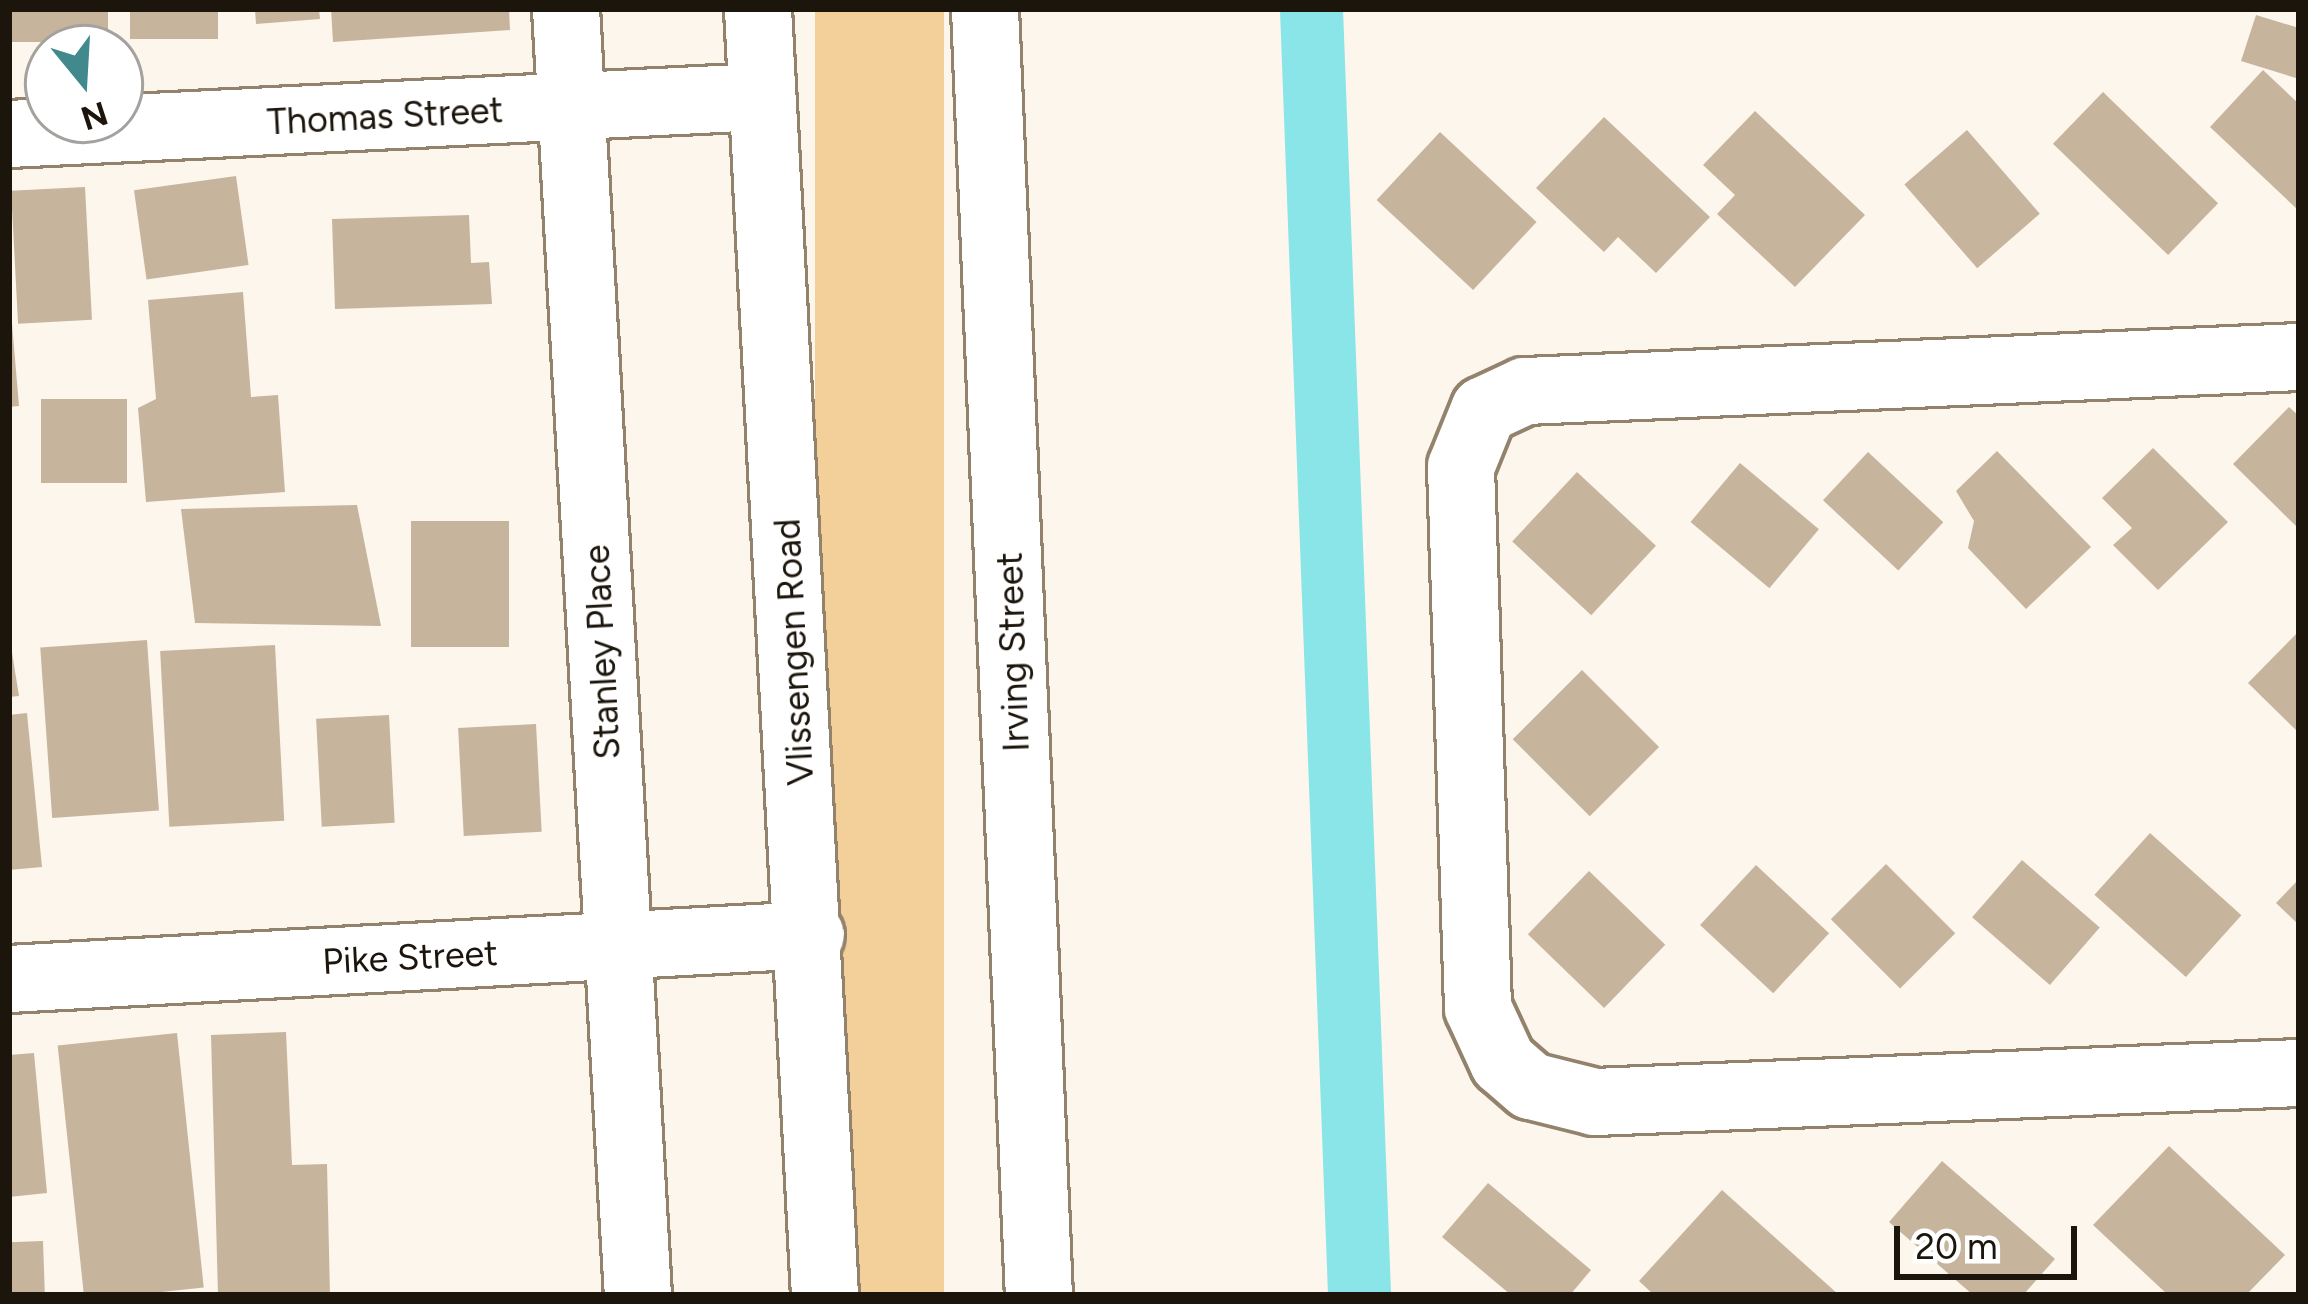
<!DOCTYPE html>
<html>
<head>
<meta charset="utf-8">
<style>
	body { margin:0 }
	#map { position:relative; width:2308px; height:1304px; overflow:hidden; background:#fdf6ec; font-family:Figtree,sans-serif }
	div>[style] { position:absolute }
	.green>* { inset:0; background:#f3d09a; transform-origin:0 0 }
	.canal>* { height:63px; margin:-31.5px; padding:0 31.5px; transform-origin:31.5px; border-radius:31.5px; background:#89e5e8 }
	.building>* { inset:0; background:#c6b59c; transform-origin:0 0 }
	.roads { filter:drop-shadow(3px 0 #93836c) drop-shadow(-3px 0 #93836c) drop-shadow(0 3px #93836c) drop-shadow(0 -3px #93836c) }
	.minor>* { height:66px; margin:-33px; padding:0 33px; transform-origin:33px; border-radius:33px; background:#fff }
	.major>* { height:66px; margin:-33px; padding:0 33px; transform-origin:33px; border-radius:33px; background:#fff }
	span { translate:-50% -50%; white-space:nowrap; text-align:center; line-height:1.15; -webkit-text-stroke:9px #fff; paint-order:stroke }
	.street-label { font-size:36px; color:#1b150c }
	.frame { position:absolute; inset:0; border:12px solid #1b150c; pointer-events:none }
	.north { position:absolute; left:24px; top:24px; width:120px; height:120px; box-sizing:border-box; background:#fff; border:3px solid #a4a19e; border-radius:50%; rotate:162deg; font-size:33px; font-weight:700; line-height:48px; text-align:center; color:#1b150c }
	.north::after { content:''; display:block; margin:auto; width:42px; height:54px; background:#41898c; clip-path:polygon(50% 0,100% 100%,50% 72%,0 100%) }
	.scale { position:absolute; left:1894px; top:1226px; width:183px; height:54px; box-sizing:border-box; border:6px solid #1b150c; border-top:0; padding-left:15px; font-size:36px; line-height:42px; white-space:nowrap; color:#1b150c; -webkit-text-stroke:9px #fff; paint-order:stroke }
</style>
</head>
<body>
<div id="map">
	<div class="green">
		<div style="left:815px;top:9px;width:129px;height:1287px"></div>
	</div>
	<div class="canal">
		<div style="left:1311px;top:9px;width:1287px;rotate:87.86deg"></div>
	</div>
	<div class="building">
		<div style="left:9px;top:9px;width:99px;height:33px"></div>
		<div style="left:130px;top:9px;width:88px;height:30px"></div>
		<div style="clip-path:polygon(255px 9px,319px 9px,320px 19px,256px 24px)"></div>
		<div style="clip-path:polygon(331px 9px,509px 9px,510px 30px,333px 42px)"></div>
		<div style="clip-path:polygon(2256px 15px,2299px 28px,2299px 79px,2241px 61px)"></div>
		<div style="clip-path:polygon(2263px 70px,2299px 104px,2299px 211px,2210px 127px)"></div>
		<div style="left:2103px;top:92px;width:160px;height:72px;rotate:44deg"></div>
		<div style="clip-path:polygon(1755px 111px,1865px 215px,1795px 287px,1717px 214px,1735px 195px,1703px 165px)"></div>
		<div style="clip-path:polygon(1604px 117px,1710px 217px,1656px 273px,1618px 237px,1604px 252px,1536px 188px)"></div>
		<div style="left:1967px;top:130px;width:111px;height:83px;rotate:49deg"></div>
		<div style="left:1440px;top:132px;width:132px;height:93px;rotate:43deg"></div>
		<div style="left:236px;top:176px;width:90px;height:103px;rotate:82deg"></div>
		<div style="left:85px;top:187px;width:133px;height:74px;rotate:87deg"></div>
		<div style="clip-path:polygon(469px 215px,471px 263px,489px 262px,492px 304px,335px 309px,332px 219px)"></div>
		<div style="clip-path:polygon(9px 288px,19px 406px,9px 407px)"></div>
		<div style="clip-path:polygon(243px 292px,251px 397px,278px 395px,285px 492px,146px 502px,138px 408px,156px 399px,148px 300px)"></div>
		<div style="left:41px;top:399px;width:86px;height:84px"></div>
		<div style="clip-path:polygon(2289px 407px,2299px 416px,2299px 529px,2233px 464px)"></div>
		<div style="clip-path:polygon(2153px 448px,2228px 522px,2158px 590px,2113px 545px,2132px 528px,2102px 498px)"></div>
		<div style="clip-path:polygon(1997px 451px,2091px 547px,2026px 609px,1968px 548px,1974px 521px,1956px 491px)"></div>
		<div style="left:1868px;top:452px;width:103px;height:66px;rotate:43deg"></div>
		<div style="left:1740px;top:463px;width:103px;height:77px;rotate:40deg"></div>
		<div style="left:1577px;top:472px;width:108px;height:95px;rotate:43deg"></div>
		<div style="clip-path:polygon(357px 505px,381px 626px,195px 623px,181px 509px)"></div>
		<div style="left:509px;top:521px;width:126px;height:98px;rotate:90deg"></div>
		<div style="clip-path:polygon(2299px 631px,2299px 733px,2248px 683px)"></div>
		<div style="clip-path:polygon(9px 634px,19px 696px,9px 697px)"></div>
		<div style="left:147px;top:640px;width:171px;height:107px;rotate:86deg"></div>
		<div style="left:275px;top:645px;width:176px;height:115px;rotate:87deg"></div>
		<div style="left:1582px;top:670px;width:109px;height:98px;rotate:45deg"></div>
		<div style="clip-path:polygon(27px 713px,42px 867px,9px 870px,9px 715px)"></div>
		<div style="left:389px;top:715px;width:108px;height:73px;rotate:87deg"></div>
		<div style="left:536px;top:724px;width:108px;height:78px;rotate:87deg"></div>
		<div style="left:2150px;top:833px;width:123px;height:83px;rotate:42deg"></div>
		<div style="left:2022px;top:860px;width:103px;height:76px;rotate:41deg"></div>
		<div style="left:1886px;top:864px;width:98px;height:78px;rotate:45deg"></div>
		<div style="left:1756px;top:865px;width:100px;height:82px;rotate:43deg"></div>
		<div style="left:1589px;top:871px;width:106px;height:88px;rotate:44deg"></div>
		<div style="clip-path:polygon(2299px 879px,2299px 925px,2276px 903px)"></div>
		<div style="clip-path:polygon(286px 1032px,292px 1165px,327px 1164px,330px 1295px,218px 1295px,211px 1035px)"></div>
		<div style="left:177px;top:1033px;width:256px;height:120px;rotate:84deg"></div>
		<div style="clip-path:polygon(34px 1053px,47px 1193px,9px 1197px,9px 1055px)"></div>
		<div style="clip-path:polygon(2169px 1146px,2285px 1255px,2246px 1295px,2168px 1295px,2093px 1225px)"></div>
		<div style="clip-path:polygon(1942px 1161px,2055px 1259px,2023px 1295px,1973px 1295px,1889px 1222px)"></div>
		<div style="clip-path:polygon(1488px 1183px,1591px 1270px,1570px 1295px,1511px 1295px,1442px 1237px)"></div>
		<div style="clip-path:polygon(1722px 1190px,1839px 1295px,1654px 1295px,1639px 1281px)"></div>
		<div style="left:43px;top:1241px;width:54px;height:34px;rotate:88deg"></div>
	</div>
	<div class="roads">
		<div class="minor">
			<div style="left:566px;top:9px;width:1288px;rotate:86.8deg"></div>
			<div style="left:9px;top:134px;width:752px;rotate:-2.82deg"></div>
			<div style="left:2299px;top:357px;width:775px;rotate:177.48deg"></div>
			<div style="left:1525px;top:391px;width:45px;rotate:155.1deg"></div>
			<div style="left:1484px;top:410px;width:61px;rotate:112deg"></div>
			<div style="left:1461px;top:467px;width:541px;rotate:88.2deg"></div>
			<div style="left:1478px;top:1008px;width:60px;rotate:65.2deg"></div>
			<div style="left:1503px;top:1062px;width:37px;rotate:41deg"></div>
			<div style="left:1531px;top:1086px;width:66px;rotate:14deg"></div>
			<div style="left:1595px;top:1102px;width:705px;rotate:-2.36deg"></div>
			<div style="left:9px;top:979px;width:803px;rotate:-3.14deg"></div>
		</div>
		<div class="major">
			<div style="left:758px;top:9px;width:1288px;rotate:87.02deg"></div>
			<div style="left:985px;top:9px;width:1287px;rotate:87.6deg"></div>
		</div>
	</div>
	<div class="street-label">
		<span style="left:385px;top:116px;rotate:-3deg">Thomas Street</span>
		<span style="left:602px;top:652px;rotate:-93deg">Stanley Place</span>
		<span style="left:794px;top:652px;rotate:-93deg">Vlissengen Road</span>
		<span style="left:1013px;top:652px;rotate:-92deg">Irving Street</span>
		<span style="left:410px;top:957px;rotate:-3deg">Pike Street</span>
	</div>
	<div class="frame"></div>
	<div class="north">N</div>
	<div class="scale">20 m</div>
</div>
</body>
</html>
